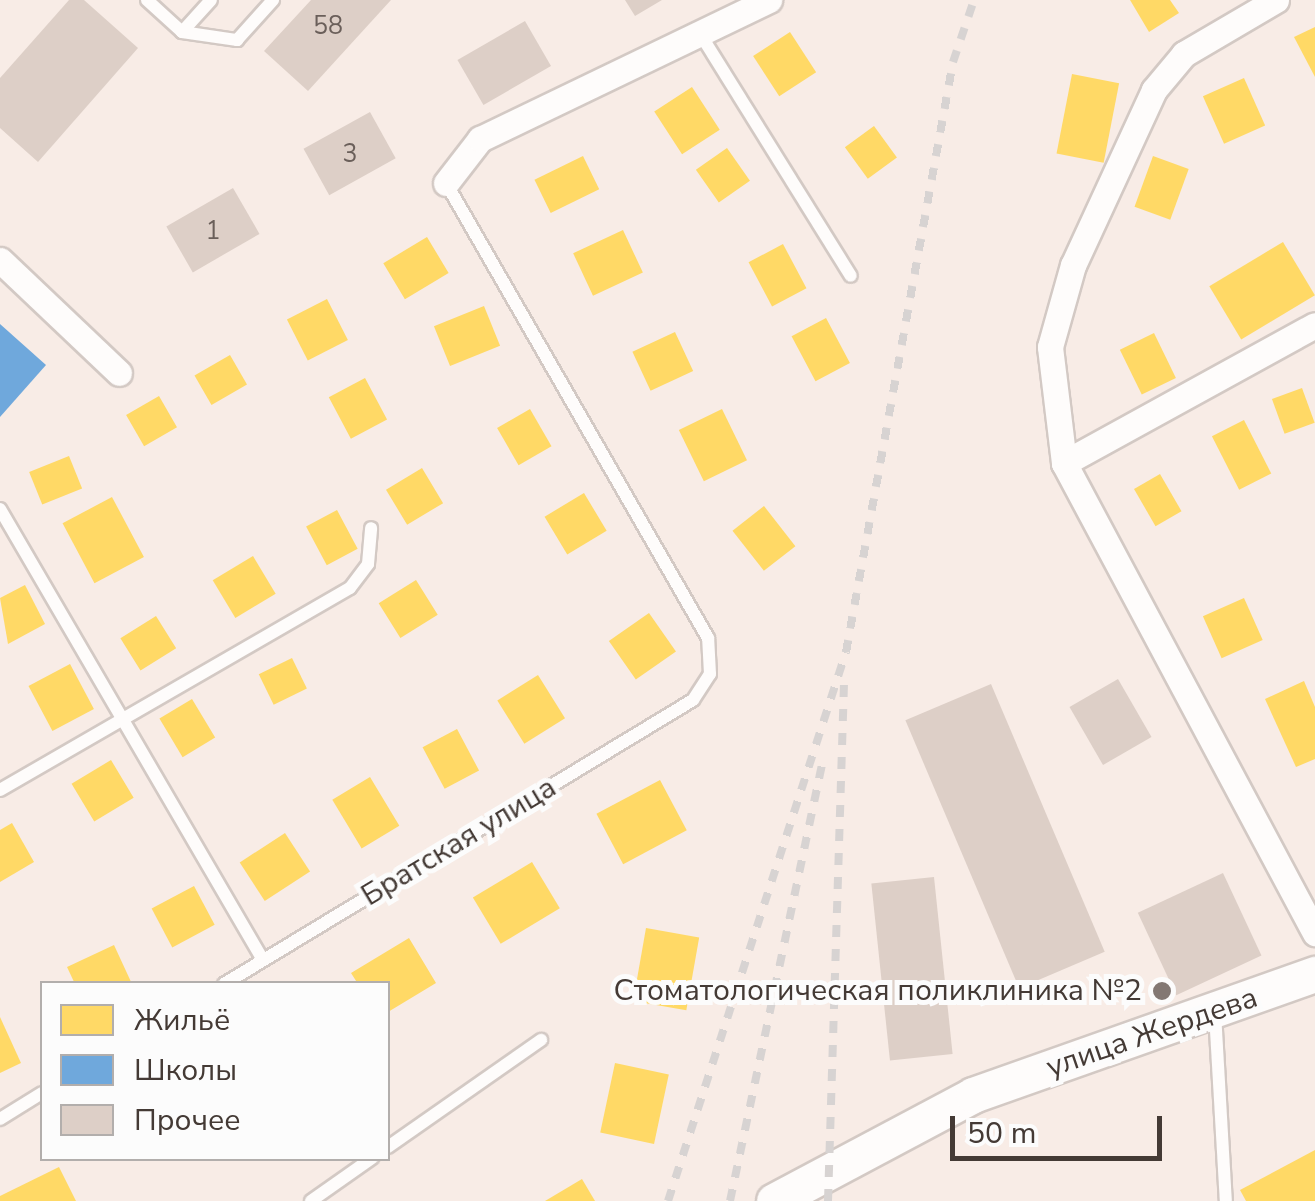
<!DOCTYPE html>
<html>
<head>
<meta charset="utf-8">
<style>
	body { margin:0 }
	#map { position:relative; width:1315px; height:1201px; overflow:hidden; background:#f8ece6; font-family:"Nunito Sans",sans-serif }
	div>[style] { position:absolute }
	.homes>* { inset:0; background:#ffd966; transform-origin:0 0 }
	.schools>* { inset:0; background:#6fa8dc }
	.building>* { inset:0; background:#ddcfc7; transform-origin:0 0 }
	.roads { filter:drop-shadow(2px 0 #d3c9c4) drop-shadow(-2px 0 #d3c9c4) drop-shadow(0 2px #d3c9c4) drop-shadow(0 -2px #d3c9c4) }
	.lane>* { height:12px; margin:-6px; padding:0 6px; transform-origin:6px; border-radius:6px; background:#fefcfb }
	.street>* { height:25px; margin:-12.5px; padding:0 12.5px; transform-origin:12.5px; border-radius:12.5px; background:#fefcfb }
	.secondary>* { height:35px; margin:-17.5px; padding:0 17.5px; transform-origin:17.5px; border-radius:17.5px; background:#fefcfb }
	.rail>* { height:8px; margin-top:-4px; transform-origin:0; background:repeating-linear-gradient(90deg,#d7d3d2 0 12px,transparent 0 24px) }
	.dots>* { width:28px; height:28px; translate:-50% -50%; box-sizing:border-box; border:5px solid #fcfcfc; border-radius:50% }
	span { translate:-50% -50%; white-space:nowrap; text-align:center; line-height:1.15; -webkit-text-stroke:10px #fcfcfc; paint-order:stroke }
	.number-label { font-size:25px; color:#6a5f5a }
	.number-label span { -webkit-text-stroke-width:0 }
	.street-label { font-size:30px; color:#443a35 }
	.poi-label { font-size:30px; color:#443a35 }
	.right { translate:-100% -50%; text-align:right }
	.legend { position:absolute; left:40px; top:981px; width:350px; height:180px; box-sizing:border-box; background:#fcfcfc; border:2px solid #b2aeac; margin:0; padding:12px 18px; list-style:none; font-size:30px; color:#443a35 }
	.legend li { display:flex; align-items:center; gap:20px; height:50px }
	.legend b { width:50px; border:2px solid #b2aeac }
	.scale { position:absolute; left:950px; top:1116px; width:212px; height:45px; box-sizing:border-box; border:5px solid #443a35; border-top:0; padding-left:12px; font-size:30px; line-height:35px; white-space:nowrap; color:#443a35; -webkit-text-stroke:8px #fcfcfc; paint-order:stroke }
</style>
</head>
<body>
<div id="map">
	<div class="homes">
		<div style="clip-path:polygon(1130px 0,1170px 0,1179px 13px,1149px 32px)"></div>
		<div style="clip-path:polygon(1315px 27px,1315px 77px,1294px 37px)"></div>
		<div style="left:790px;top:32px;width:48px;height:44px;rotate:57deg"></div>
		<div style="left:1072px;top:74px;width:48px;height:81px;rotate:11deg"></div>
		<div style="left:1244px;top:78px;width:52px;height:45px;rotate:66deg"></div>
		<div style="left:692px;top:87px;width:51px;height:45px;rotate:57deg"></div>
		<div style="left:874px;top:126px;width:39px;height:36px;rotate:54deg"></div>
		<div style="left:727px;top:148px;width:40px;height:38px;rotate:55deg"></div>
		<div style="left:583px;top:156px;width:37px;height:54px;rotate:64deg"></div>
		<div style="left:1153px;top:156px;width:38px;height:54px;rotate:20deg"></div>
		<div style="left:623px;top:230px;width:47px;height:55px;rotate:65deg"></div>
		<div style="left:427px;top:237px;width:42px;height:51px;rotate:59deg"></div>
		<div style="left:1283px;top:242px;width:62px;height:86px;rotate:59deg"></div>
		<div style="left:783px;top:244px;width:50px;height:39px;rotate:62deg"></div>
		<div style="left:327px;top:299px;width:46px;height:45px;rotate:63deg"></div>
		<div style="left:484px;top:306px;width:43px;height:54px;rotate:68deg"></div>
		<div style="left:826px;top:318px;width:51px;height:39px;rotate:62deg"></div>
		<div style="left:675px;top:332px;width:43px;height:47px;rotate:65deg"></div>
		<div style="left:1154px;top:333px;width:50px;height:38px;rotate:64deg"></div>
		<div style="left:230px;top:355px;width:34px;height:41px;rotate:60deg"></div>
		<div style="left:365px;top:378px;width:47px;height:41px;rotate:62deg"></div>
		<div style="left:1302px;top:388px;width:37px;height:32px;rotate:70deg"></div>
		<div style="left:159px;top:396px;width:36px;height:38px;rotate:60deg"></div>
		<div style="left:530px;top:409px;width:43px;height:38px;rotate:60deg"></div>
		<div style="left:722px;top:409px;width:57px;height:48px;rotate:64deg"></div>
		<div style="left:1244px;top:420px;width:60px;height:36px;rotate:63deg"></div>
		<div style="left:69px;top:456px;width:35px;height:43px;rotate:68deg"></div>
		<div style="left:422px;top:468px;width:41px;height:42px;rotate:59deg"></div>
		<div style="left:1160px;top:474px;width:43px;height:30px;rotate:60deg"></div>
		<div style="left:584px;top:493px;width:44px;height:46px;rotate:59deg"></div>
		<div style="left:112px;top:497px;width:68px;height:56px;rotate:62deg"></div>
		<div style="left:764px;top:506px;width:51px;height:40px;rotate:52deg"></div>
		<div style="left:337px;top:510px;width:44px;height:35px;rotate:62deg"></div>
		<div style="left:253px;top:556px;width:44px;height:47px;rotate:59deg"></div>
		<div style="left:416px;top:580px;width:41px;height:44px;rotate:58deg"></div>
		<div style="clip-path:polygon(25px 585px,45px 624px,8px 644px,0 598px)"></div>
		<div style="left:1244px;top:598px;width:46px;height:45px;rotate:66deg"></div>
		<div style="left:649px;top:613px;width:47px;height:49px;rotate:55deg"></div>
		<div style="left:156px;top:616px;width:38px;height:42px;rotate:58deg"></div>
		<div style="left:292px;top:658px;width:34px;height:37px;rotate:64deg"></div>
		<div style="left:70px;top:664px;width:51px;height:47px;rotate:62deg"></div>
		<div style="left:538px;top:675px;width:51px;height:48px;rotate:58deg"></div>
		<div style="clip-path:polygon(1304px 681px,1315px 707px,1315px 759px,1296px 767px,1265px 699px)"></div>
		<div style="left:192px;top:699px;width:45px;height:38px;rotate:59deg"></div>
		<div style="left:457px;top:729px;width:47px;height:39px;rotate:62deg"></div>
		<div style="left:111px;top:760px;width:44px;height:46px;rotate:59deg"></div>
		<div style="left:370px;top:777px;width:57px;height:44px;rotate:59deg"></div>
		<div style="left:660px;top:780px;width:57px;height:72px;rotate:62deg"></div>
		<div style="clip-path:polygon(12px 823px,34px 862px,0 882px,0 830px)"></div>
		<div style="left:285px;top:833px;width:46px;height:54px;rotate:57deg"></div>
		<div style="left:532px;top:862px;width:54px;height:69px;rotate:59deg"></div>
		<div style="left:194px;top:886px;width:44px;height:48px;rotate:62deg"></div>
		<div style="left:646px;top:928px;width:54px;height:74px;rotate:10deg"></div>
		<div style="clip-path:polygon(409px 938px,436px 983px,388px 1012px,388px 984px,358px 984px,351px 973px)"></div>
		<div style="clip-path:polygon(114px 945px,132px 984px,75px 984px,67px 967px)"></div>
		<div style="clip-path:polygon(0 1017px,21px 1063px,0 1073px)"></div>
		<div style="left:615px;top:1063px;width:55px;height:71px;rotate:12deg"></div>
		<div style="clip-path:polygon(1315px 1150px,1315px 1201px,1246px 1201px,1240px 1190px)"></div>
		<div style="clip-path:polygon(59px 1167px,76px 1201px,0 1201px,0 1196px)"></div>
		<div style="clip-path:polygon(582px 1179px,595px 1201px,545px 1201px)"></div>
	</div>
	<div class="schools">
		<div style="clip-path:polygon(0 324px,46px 365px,0 417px)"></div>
	</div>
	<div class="building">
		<div style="clip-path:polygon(69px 0,84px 0,138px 48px,38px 162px,0 128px,0 78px)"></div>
		<div style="clip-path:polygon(311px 0,391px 0,308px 91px,264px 51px)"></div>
		<div style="clip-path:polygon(625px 0,662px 0,635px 16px)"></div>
		<div style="left:525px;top:21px;width:52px;height:78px;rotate:60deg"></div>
		<div style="left:370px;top:112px;width:53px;height:76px;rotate:61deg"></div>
		<div style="left:233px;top:188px;width:53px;height:77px;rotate:60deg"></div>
		<div style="left:1118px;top:679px;width:67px;height:56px;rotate:60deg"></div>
		<div style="left:991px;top:684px;width:291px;height:93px;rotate:67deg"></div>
		<div style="left:1223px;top:873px;width:91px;height:94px;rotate:65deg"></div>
		<div style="left:934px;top:877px;width:178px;height:63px;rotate:84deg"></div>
	</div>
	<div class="roads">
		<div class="lane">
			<div style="left:147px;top:0;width:47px;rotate:42.4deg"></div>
			<div style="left:182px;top:32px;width:56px;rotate:8.3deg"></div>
			<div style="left:237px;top:40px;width:54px;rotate:-48deg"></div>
			<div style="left:182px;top:32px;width:43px;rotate:-47.8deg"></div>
			<div style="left:699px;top:32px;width:287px;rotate:58.1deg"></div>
			<div style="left:0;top:509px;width:522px;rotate:59.75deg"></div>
			<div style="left:0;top:790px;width:404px;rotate:-30deg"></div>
			<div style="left:350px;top:588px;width:30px;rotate:-53deg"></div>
			<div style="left:368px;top:564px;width:36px;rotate:-85deg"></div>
			<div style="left:224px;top:984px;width:548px;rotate:-31.2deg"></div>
			<div style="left:693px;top:700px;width:31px;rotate:-57deg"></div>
			<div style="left:710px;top:674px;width:36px;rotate:-93deg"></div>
			<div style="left:708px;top:638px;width:525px;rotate:-119.93deg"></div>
			<div style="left:1215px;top:1013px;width:188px;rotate:86.7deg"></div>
			<div style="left:0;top:1119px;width:49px;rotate:-31.8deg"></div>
			<div style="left:388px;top:1147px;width:187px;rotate:-35deg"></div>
			<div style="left:311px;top:1201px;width:75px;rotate:-35.2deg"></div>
		</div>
		<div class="street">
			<div style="left:1276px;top:0;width:107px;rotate:149.6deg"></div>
			<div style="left:1184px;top:54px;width:47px;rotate:129.8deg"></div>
			<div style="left:1154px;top:90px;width:193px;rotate:114.8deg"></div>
			<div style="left:1073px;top:265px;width:85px;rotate:105.7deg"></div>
			<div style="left:1050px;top:347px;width:117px;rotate:83.1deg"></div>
			<div style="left:1064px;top:463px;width:533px;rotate:61.9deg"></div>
			<div style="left:446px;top:183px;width:56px;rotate:-52.3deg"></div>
			<div style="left:480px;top:139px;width:321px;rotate:-25.7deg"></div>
			<div style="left:0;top:260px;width:164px;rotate:43.5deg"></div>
			<div style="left:1064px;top:463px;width:286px;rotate:-28.8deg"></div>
		</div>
		<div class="secondary">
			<div style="left:774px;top:1201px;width:225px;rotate:-28deg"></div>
			<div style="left:973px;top:1095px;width:363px;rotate:-19.5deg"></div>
		</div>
	</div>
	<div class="rail">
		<div style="left:668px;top:1201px;width:577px;rotate:-72.04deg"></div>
		<div style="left:846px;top:652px;width:600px;rotate:-79.72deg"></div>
		<div style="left:953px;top:62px;width:65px;rotate:-71.3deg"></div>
		<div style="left:730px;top:1201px;width:446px;rotate:-78.1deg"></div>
		<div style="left:828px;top:1201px;width:519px;rotate:-88.23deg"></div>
	</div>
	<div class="dots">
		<div style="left:1162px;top:991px;background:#837873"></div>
	</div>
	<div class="number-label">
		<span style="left:328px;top:26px">58</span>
		<span style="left:350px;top:154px">3</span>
		<span style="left:213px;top:231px">1</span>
	</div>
	<div class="street-label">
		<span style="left:459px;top:842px;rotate:-31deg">Братская улица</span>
		<span style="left:1152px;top:1033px;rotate:-19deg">улица Жердева</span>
	</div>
	<div class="poi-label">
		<span class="right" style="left:1142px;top:991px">Стоматологическая поликлиника №2</span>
	</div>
	<ul class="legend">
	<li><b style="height:28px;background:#ffd966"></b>Жильё</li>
	<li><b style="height:28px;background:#6fa8dc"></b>Школы</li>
	<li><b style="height:28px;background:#ddcfc7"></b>Прочее</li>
	</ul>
	<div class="scale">50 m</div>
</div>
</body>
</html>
